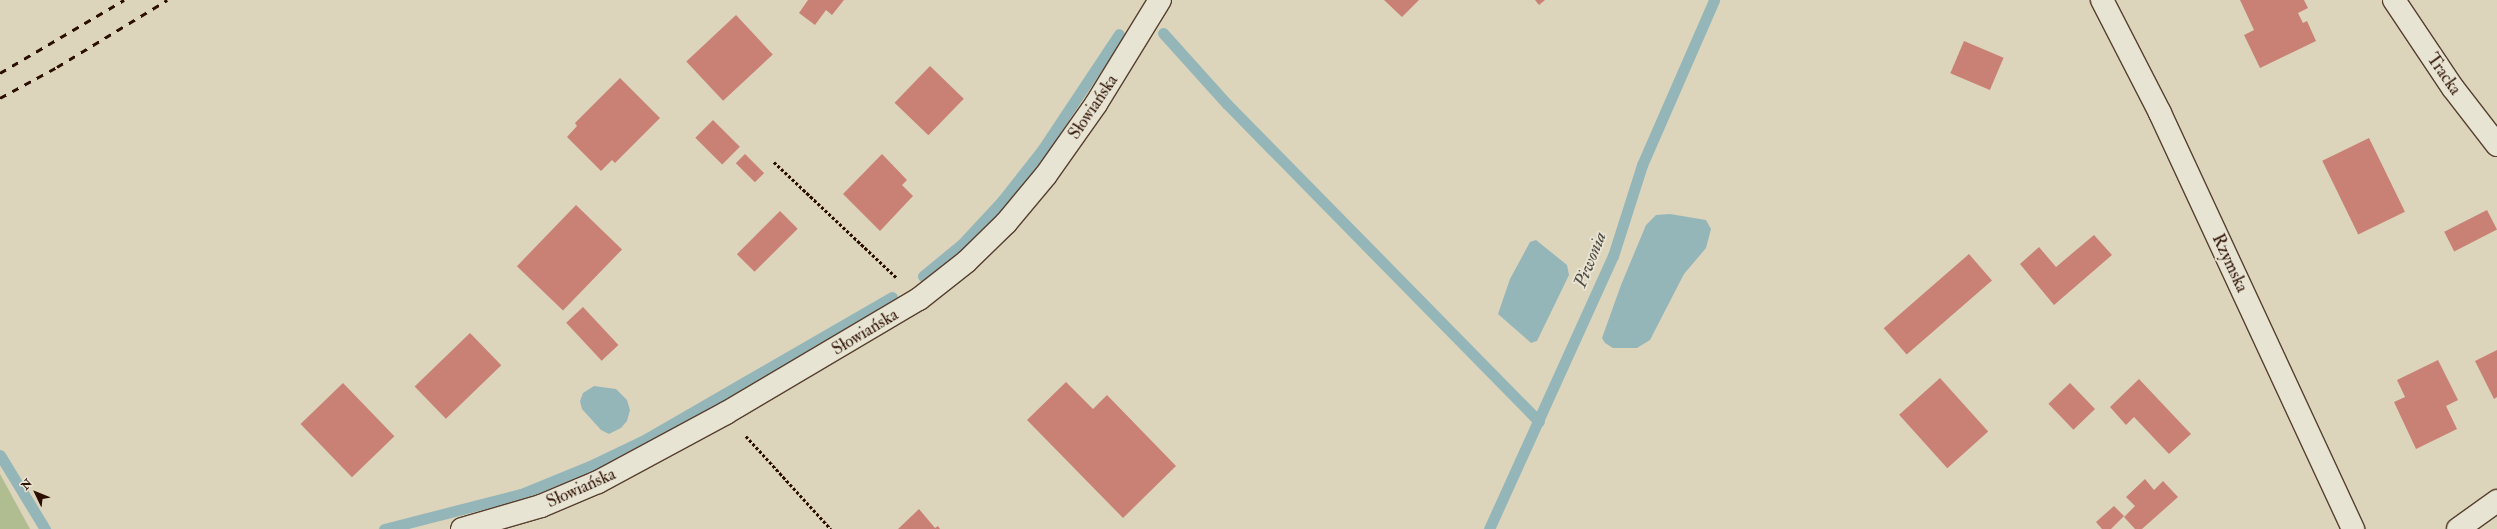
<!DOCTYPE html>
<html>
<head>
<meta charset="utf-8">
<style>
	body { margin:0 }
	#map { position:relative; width:2497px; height:529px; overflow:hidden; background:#dcd5bb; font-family:"IM FELL Double Pica",serif }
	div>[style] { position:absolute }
	.green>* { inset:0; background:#b0bd91 }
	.water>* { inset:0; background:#95b6b9 }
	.stream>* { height:11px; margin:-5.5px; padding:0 5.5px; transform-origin:5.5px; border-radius:5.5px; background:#95b6b9 }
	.building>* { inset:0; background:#c98176; transform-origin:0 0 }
	.path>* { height:2.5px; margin-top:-1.25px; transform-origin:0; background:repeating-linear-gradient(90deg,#2b0e00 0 3px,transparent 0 5px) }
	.roads { filter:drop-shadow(1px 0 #57402f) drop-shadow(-1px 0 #57402f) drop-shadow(0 1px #57402f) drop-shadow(0 -1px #57402f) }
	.street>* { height:22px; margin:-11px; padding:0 11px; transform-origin:11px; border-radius:11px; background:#e8e4d3 }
	.secondary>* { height:22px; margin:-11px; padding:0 11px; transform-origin:11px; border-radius:11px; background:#e8e4d3 }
	.rail>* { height:3px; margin-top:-1.5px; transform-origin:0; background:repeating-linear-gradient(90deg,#2b0e00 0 7px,transparent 0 14px) }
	span { translate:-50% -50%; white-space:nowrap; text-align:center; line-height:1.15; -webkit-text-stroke:4px #e8e4d3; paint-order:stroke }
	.street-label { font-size:17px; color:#2b0e00 }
	.water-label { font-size:18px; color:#504941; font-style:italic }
	.north { position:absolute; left:16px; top:473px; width:40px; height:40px; -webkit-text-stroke:3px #e8e4d3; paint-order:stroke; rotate:313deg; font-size:11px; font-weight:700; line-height:16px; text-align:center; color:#2b0e00 }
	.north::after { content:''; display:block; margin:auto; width:14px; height:18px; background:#2b0e00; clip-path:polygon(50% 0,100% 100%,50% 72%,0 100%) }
</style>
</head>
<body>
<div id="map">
	<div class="green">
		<div style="clip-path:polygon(0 474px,30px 529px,0 529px)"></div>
	</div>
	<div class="water">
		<div style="clip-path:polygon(1670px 214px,1706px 220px,1711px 229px,1706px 248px,1684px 274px,1650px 340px,1637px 348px,1613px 348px,1605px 343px,1602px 338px,1621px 285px,1646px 225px,1656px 215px)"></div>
		<div style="clip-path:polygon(1536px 240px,1567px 265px,1569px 275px,1537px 341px,1531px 343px,1498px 314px,1510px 279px,1530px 242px)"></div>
		<div style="clip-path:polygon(594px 386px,616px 389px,627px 400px,630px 410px,627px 421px,621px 428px,609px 434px,601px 430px,582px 409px,580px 401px,583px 393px)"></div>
	</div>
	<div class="stream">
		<div style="left:1163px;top:33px;width:96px;rotate:48deg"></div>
		<div style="left:1227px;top:104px;width:445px;rotate:45.5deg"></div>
		<div style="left:923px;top:276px;width:50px;rotate:-39.4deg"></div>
		<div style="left:962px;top:244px;width:59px;rotate:-47.1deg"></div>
		<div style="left:1002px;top:201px;width:65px;rotate:-51.9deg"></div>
		<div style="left:1042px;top:150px;width:139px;rotate:-56.4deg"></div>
		<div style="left:0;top:455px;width:87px;rotate:58.7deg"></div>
		<div style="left:384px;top:529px;width:141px;rotate:-14.3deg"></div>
		<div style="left:521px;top:494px;width:74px;rotate:-22.1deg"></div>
		<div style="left:590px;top:466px;width:62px;rotate:-25.7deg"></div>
		<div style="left:646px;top:439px;width:284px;rotate:-30deg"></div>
		<div style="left:1489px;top:529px;width:300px;rotate:-65.6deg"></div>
		<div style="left:1613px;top:256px;width:96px;rotate:-72.3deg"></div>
		<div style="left:1642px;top:165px;width:180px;rotate:-66.4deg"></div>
	</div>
	<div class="building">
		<div style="clip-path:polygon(808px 0,844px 0,832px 15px,826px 10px,815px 25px,799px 13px)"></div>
		<div style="clip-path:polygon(1384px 0,1419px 0,1402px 17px)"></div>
		<div style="clip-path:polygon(1535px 0,1545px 0,1539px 5px)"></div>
		<div style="clip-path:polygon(2240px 0,2304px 0,2308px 8px,2298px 13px,2303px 23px,2307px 21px,2316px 41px,2260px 68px,2244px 35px,2254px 30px)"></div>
		<div style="left:736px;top:15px;width:54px;height:68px;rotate:47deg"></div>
		<div style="left:1964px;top:41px;width:43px;height:35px;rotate:23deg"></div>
		<div style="left:930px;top:66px;width:47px;height:51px;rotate:44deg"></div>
		<div style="clip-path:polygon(620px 78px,660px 118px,615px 163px,612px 160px,601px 171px,567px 137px,577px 126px,575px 123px)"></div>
		<div style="left:713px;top:120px;width:38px;height:25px;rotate:45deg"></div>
		<div style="left:2369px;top:138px;width:82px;height:52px;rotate:64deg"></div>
		<div style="left:745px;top:154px;width:27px;height:13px;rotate:45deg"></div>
		<div style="clip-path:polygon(882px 154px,907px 180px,902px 185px,913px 196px,880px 231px,843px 194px)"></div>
		<div style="left:576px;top:205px;width:64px;height:85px;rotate:44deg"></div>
		<div style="left:2487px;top:210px;width:22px;height:48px;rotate:63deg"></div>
		<div style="left:780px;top:211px;width:25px;height:61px;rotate:45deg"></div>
		<div style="clip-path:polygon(2094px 235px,2112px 255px,2054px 305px,2020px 264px,2039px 247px,2056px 267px)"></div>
		<div style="left:1969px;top:254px;width:35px;height:113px;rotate:49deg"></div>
		<div style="left:583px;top:307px;width:52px;height:23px;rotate:47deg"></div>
		<div style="left:470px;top:333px;width:45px;height:77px;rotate:46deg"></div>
		<div style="clip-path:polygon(2497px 350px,2497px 397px,2494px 399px,2475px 361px)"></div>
		<div style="clip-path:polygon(2438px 360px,2458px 400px,2446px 406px,2457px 429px,2416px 449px,2394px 402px,2405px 397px,2397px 380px)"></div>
		<div style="left:1940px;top:378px;width:72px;height:55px;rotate:48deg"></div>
		<div style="clip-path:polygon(2139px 379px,2191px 434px,2169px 454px,2134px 417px,2126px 425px,2110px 407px)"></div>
		<div style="clip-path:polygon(1066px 382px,1093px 409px,1107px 395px,1176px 466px,1123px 518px,1027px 420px)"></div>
		<div style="left:343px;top:383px;width:74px;height:59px;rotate:46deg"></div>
		<div style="left:2070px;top:383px;width:36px;height:30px;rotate:46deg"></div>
		<div style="clip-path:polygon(2145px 479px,2154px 490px,2163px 481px,2178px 497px,2142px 529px,2135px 529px,2124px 517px,2135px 506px,2126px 497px)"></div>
		<div style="clip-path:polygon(2114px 506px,2124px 516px,2111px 529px,2102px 529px,2096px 522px)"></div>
		<div style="clip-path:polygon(919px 509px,935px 528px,938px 526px,940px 529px,898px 529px)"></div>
	</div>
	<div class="path">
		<div style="left:774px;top:162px;width:169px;rotate:43.3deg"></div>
		<div style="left:746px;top:436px;width:126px;rotate:47.6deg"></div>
	</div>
	<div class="roads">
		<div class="street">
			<div style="left:2394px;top:0;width:106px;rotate:56.2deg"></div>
			<div style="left:2453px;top:88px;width:72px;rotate:52.3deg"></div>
			<div style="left:462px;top:529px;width:82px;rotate:-16.2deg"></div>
			<div style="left:541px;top:506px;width:62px;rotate:-22.8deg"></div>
			<div style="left:598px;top:482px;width:145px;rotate:-28.3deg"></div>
			<div style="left:726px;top:413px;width:224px;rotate:-30.6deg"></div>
			<div style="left:919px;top:299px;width:60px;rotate:-38.2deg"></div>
			<div style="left:966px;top:262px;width:56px;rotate:-44.3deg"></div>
			<div style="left:1006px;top:223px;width:62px;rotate:-50.2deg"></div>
			<div style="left:1046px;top:175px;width:87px;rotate:-54.8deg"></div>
			<div style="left:1096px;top:104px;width:122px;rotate:-58.4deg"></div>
			<div style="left:2458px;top:529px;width:48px;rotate:-35.7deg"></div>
		</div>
		<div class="secondary">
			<div style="left:2102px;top:0;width:127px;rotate:62.8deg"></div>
			<div style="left:2160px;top:113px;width:459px;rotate:65.1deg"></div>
		</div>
	</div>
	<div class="rail">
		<div style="left:0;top:73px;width:144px;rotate:-30.5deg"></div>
		<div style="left:0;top:98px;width:65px;rotate:-28.5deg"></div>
		<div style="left:57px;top:67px;width:129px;rotate:-31.3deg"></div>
	</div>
	<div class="street-label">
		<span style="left:2444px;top:74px;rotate:55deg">Tracka</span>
		<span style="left:1093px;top:107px;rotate:-56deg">Słowiańska</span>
		<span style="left:2230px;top:263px;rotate:65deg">Rzymska</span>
		<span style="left:865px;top:332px;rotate:-31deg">Słowiańska</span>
		<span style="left:581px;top:488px;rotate:-24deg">Słowiańska</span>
	</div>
	<div class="water-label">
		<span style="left:1591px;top:260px;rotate:-68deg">Piwonia</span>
	</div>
	<div class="north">N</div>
</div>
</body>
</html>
